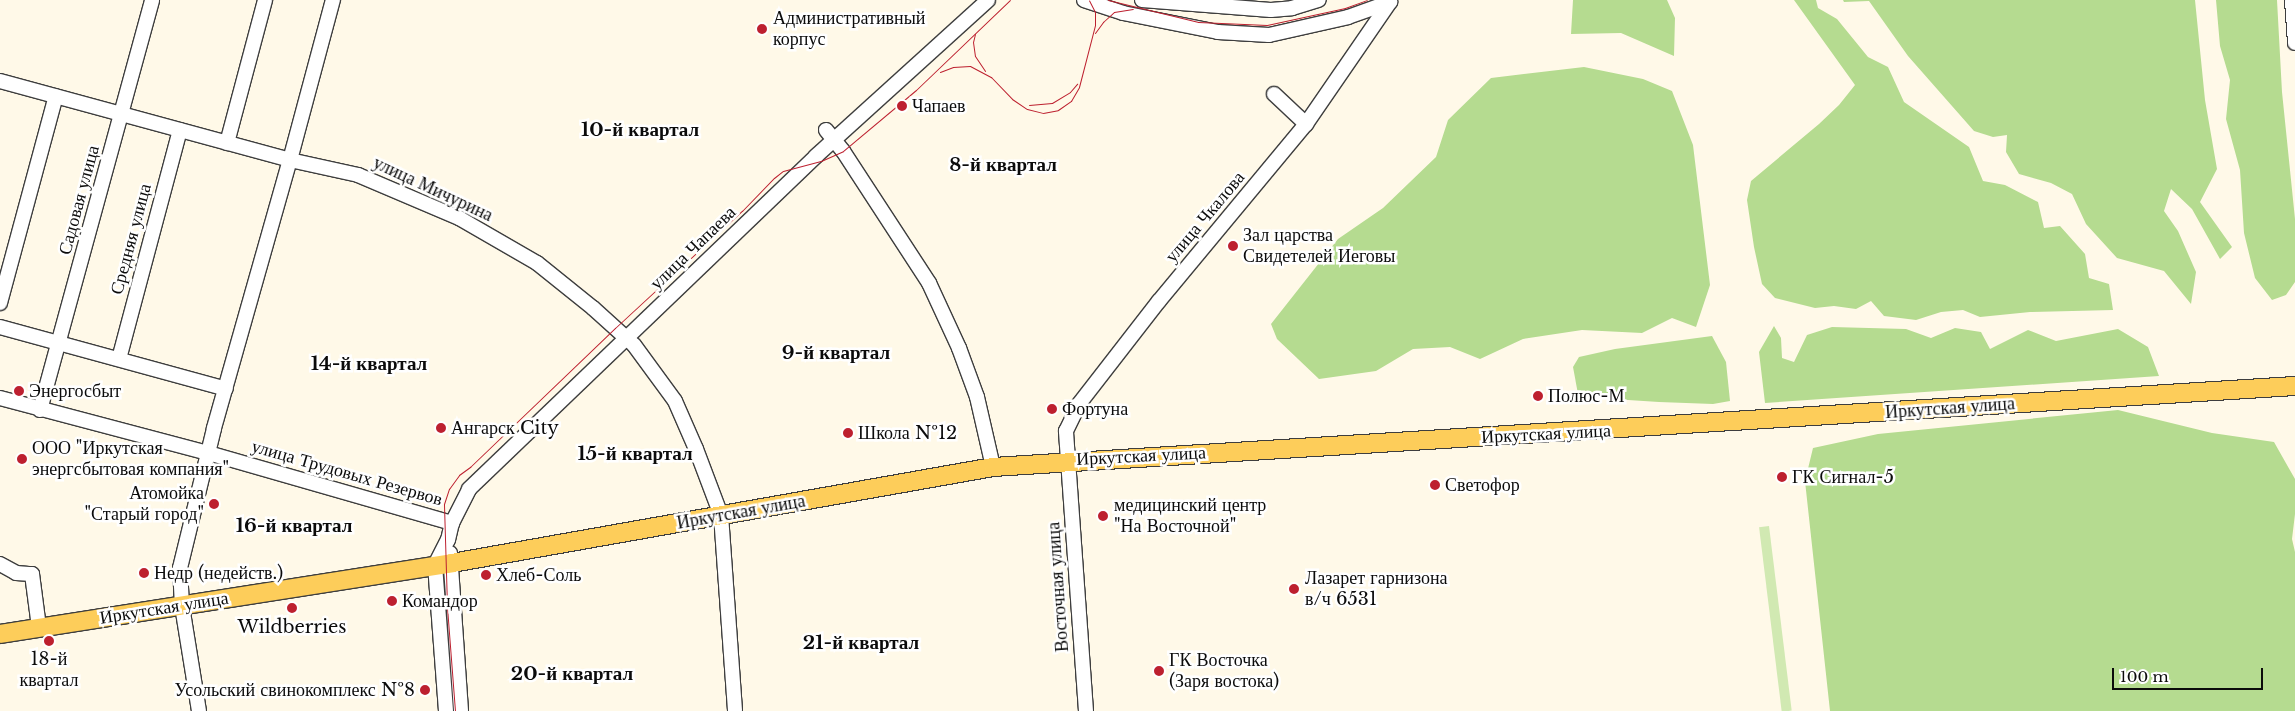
<!DOCTYPE html>
<html>
<head>
<meta charset="utf-8">
<style>
	body { margin:0 }
	#map { position:relative; width:2295px; height:711px; overflow:hidden; background:#fff9e8; font-family:"Libre Baskerville",serif }
	div>[style] { position:absolute }
	.green>* { inset:0; background:#d1e9b2; transform-origin:0 0 }
	.forest>* { inset:0; background:#b5db90 }
	.roads { filter:drop-shadow(1px 0 #3e3e3e) drop-shadow(-1px 0 #3e3e3e) drop-shadow(0 1px #3e3e3e) drop-shadow(0 -1px #3e3e3e) }
	.minor>* { height:14px; margin:-7px; padding:0 7px; transform-origin:7px; border-radius:7px; background:#fff }
	.major>* { height:18px; margin:-9px; padding:0 9px; transform-origin:9px; border-radius:9px; background:#fdcd5a }
	.tram>* { height:1px; margin:-0.5px; padding:0 0.5px; transform-origin:0.5px; border-radius:0.5px; background:#bd202f }
	.dots>* { width:14px; height:14px; translate:-50% -50%; box-sizing:border-box; border:2px solid #fff; border-radius:50% }
	span { translate:-50% -50%; white-space:nowrap; text-align:center; line-height:1.15; -webkit-text-stroke:5px #fff; paint-order:stroke }
	.poi-label { font-size:18px; color:#0b0b0b }
	.left { translate:0 -50%; text-align:left }
	.right { translate:-100% -50%; text-align:right }
	.street-label { font-size:18px; color:#0b0b0b }
	.neighbourhood-label { font-size:19px; color:#0b0b0b; font-weight:700 }
	.scale { position:absolute; left:2112px; top:668px; width:151px; height:22px; box-sizing:border-box; border:2px solid #0b0b0b; border-top:0; padding-left:6px; font-size:15px; line-height:18px; white-space:nowrap; color:#0b0b0b; -webkit-text-stroke:4px #fff; paint-order:stroke }
</style>
</head>
<body>
<div id="map">
	<div class="green">
		<div style="left:1769px;top:526px;width:186px;height:10px;rotate:83deg"></div>
	</div>
	<div class="forest">
		<div style="clip-path:polygon(1573px 0,1667px 0,1675px 18px,1674px 56px,1621px 33px,1571px 34px)"></div>
		<div style="clip-path:polygon(1794px 0,1816px 0,1818px 8px,1837px 19px,1868px 57px,1888px 67px,1904px 102px,1969px 147px,1983px 181px,2005px 185px,2038px 202px,2044px 228px,2060px 226px,2085px 254px,2089px 278px,2109px 284px,2113px 310px,2030px 312px,1980px 317px,1963px 310px,1941px 312px,1916px 320px,1884px 316px,1871px 301px,1856px 309px,1834px 306px,1815px 308px,1775px 298px,1762px 284px,1754px 247px,1747px 200px,1751px 181px,1819px 124px,1839px 105px,1855px 85px)"></div>
		<div style="clip-path:polygon(1843px 0,2195px 0,2205px 100px,2217px 169px,2200px 202px,2232px 247px,2220px 259px,2192px 209px,2171px 189px,2164px 211px,2178px 231px,2196px 272px,2191px 304px,2164px 271px,2117px 258px,2086px 224px,2072px 194px,2051px 183px,2019px 174px,2006px 152px,2007px 135px,1993px 137px,1974px 131px,1908px 56px,1869px 1px,1844px 2px)"></div>
		<div style="clip-path:polygon(2216px 0,2277px 0,2282px 92px,2295px 219px,2295px 282px,2286px 295px,2272px 300px,2255px 278px,2244px 233px,2240px 170px,2226px 119px,2230px 80px,2220px 46px)"></div>
		<div style="clip-path:polygon(1584px 67px,1643px 79px,1672px 91px,1693px 145px,1710px 285px,1696px 327px,1672px 318px,1642px 333px,1582px 330px,1523px 339px,1480px 359px,1450px 347px,1413px 349px,1376px 371px,1319px 379px,1277px 339px,1271px 324px,1338px 239px,1383px 208px,1436px 157px,1448px 120px,1491px 78px)"></div>
		<div style="clip-path:polygon(1774px 326px,1781px 338px,1782px 358px,1794px 362px,1807px 335px,1832px 327px,1906px 329px,1931px 338px,1955px 328px,1981px 332px,1990px 349px,2028px 330px,2056px 341px,2118px 329px,2148px 347px,2159px 376px,1765px 403px,1759px 352px)"></div>
		<div style="clip-path:polygon(1712px 336px,1726px 362px,1730px 401px,1713px 404px,1659px 402px,1597px 398px,1578px 394px,1573px 367px,1579px 357px,1615px 349px)"></div>
		<div style="clip-path:polygon(2118px 410px,2212px 433px,2274px 442px,2295px 479px,2295px 514px,2292px 539px,2295px 552px,2295px 711px,1830px 711px,1805px 481px,1813px 448px,1878px 434px)"></div>
	</div>
	<div class="roads">
		<div class="minor">
			<div style="left:1084px;top:0;width:41px;rotate:18.4deg"></div>
			<div style="left:1123px;top:13px;width:97px;rotate:11.3deg"></div>
			<div style="left:1218px;top:32px;width:51px;rotate:3.4deg"></div>
			<div style="left:1269px;top:35px;width:81px;rotate:-12.8deg"></div>
			<div style="left:1348px;top:17px;width:45px;rotate:-19.7deg"></div>
			<div style="left:1142px;top:0;width:129px;rotate:4.4deg"></div>
			<div style="left:1271px;top:10px;width:21px;rotate:-5deg"></div>
			<div style="left:1292px;top:8px;width:28px;rotate:-17deg"></div>
			<div style="left:2292px;top:0;width:43px;rotate:86deg"></div>
			<div style="left:0;top:81px;width:301px;rotate:15.2deg"></div>
			<div style="left:290px;top:160px;width:70px;rotate:12.4deg"></div>
			<div style="left:358px;top:175px;width:110px;rotate:23.1deg"></div>
			<div style="left:459px;top:218px;width:90px;rotate:30deg"></div>
			<div style="left:537px;top:263px;width:72px;rotate:38.8deg"></div>
			<div style="left:593px;top:308px;width:55px;rotate:42.1deg"></div>
			<div style="left:634px;top:345px;width:69px;rotate:53.8deg"></div>
			<div style="left:675px;top:401px;width:52px;rotate:66.4deg"></div>
			<div style="left:696px;top:449px;width:71px;rotate:69.3deg"></div>
			<div style="left:721px;top:515px;width:196px;rotate:85.9deg"></div>
			<div style="left:1274px;top:94px;width:44px;rotate:43.2deg"></div>
			<div style="left:826px;top:130px;width:27px;rotate:51deg"></div>
			<div style="left:843px;top:151px;width:158px;rotate:56.9deg"></div>
			<div style="left:929px;top:283px;width:72px;rotate:65.2deg"></div>
			<div style="left:959px;top:348px;width:52px;rotate:69.8deg"></div>
			<div style="left:977px;top:397px;width:72px;rotate:77.1deg"></div>
			<div style="left:227px;top:143px;width:148px;rotate:-75.1deg"></div>
			<div style="left:0;top:303px;width:214px;rotate:-74.9deg"></div>
			<div style="left:0;top:327px;width:234px;rotate:15.3deg"></div>
			<div style="left:119px;top:359px;width:237px;rotate:-75.1deg"></div>
			<div style="left:0;top:398px;width:215px;rotate:14.8deg"></div>
			<div style="left:208px;top:453px;width:254px;rotate:16deg"></div>
			<div style="left:40px;top:410px;width:425px;rotate:-74.7deg"></div>
			<div style="left:450px;top:553px;width:158px;rotate:86deg"></div>
			<div style="left:0;top:564px;width:18px;rotate:29deg"></div>
			<div style="left:16px;top:573px;width:16px;rotate:4deg"></div>
			<div style="left:32px;top:574px;width:53px;rotate:82.5deg"></div>
			<div style="left:199px;top:711px;width:106px;rotate:-99.2deg"></div>
			<div style="left:182px;top:606px;width:38px;rotate:-93deg"></div>
			<div style="left:180px;top:568px;width:144px;rotate:-76.3deg"></div>
			<div style="left:214px;top:428px;width:279px;rotate:-74.2deg"></div>
			<div style="left:290px;top:160px;width:166px;rotate:-75deg"></div>
			<div style="left:446px;top:711px;width:146px;rotate:-94.3deg"></div>
			<div style="left:435px;top:565px;width:28px;rotate:-63deg"></div>
			<div style="left:448px;top:540px;width:17px;rotate:-77deg"></div>
			<div style="left:452px;top:523px;width:38px;rotate:-63deg"></div>
			<div style="left:469px;top:489px;width:481px;rotate:-43.8deg"></div>
			<div style="left:816px;top:156px;width:232px;rotate:-42.2deg"></div>
			<div style="left:1086px;top:711px;width:281px;rotate:-94.1deg"></div>
			<div style="left:1066px;top:431px;width:30px;rotate:-64deg"></div>
			<div style="left:1079px;top:404px;width:130px;rotate:-52.2deg"></div>
			<div style="left:1159px;top:301px;width:230px;rotate:-50.3deg"></div>
			<div style="left:1306px;top:124px;width:148px;rotate:-55.5deg"></div>
		</div>
		<div class="major">
			<div style="left:0;top:634px;width:458px;rotate:-8.9deg"></div>
			<div style="left:452px;top:563px;width:549px;rotate:-10.06deg"></div>
			<div style="left:993px;top:467px;width:1305px;rotate:-3.56deg"></div>
		</div>
	</div>
	<div class="tram">
		<div style="left:1108px;top:0;width:93px;rotate:13.7deg"></div>
		<div style="left:1198px;top:22px;width:69px;rotate:2.5deg"></div>
		<div style="left:1267px;top:25px;width:80px;rotate:-12.3deg"></div>
		<div style="left:1345px;top:8px;width:23px;rotate:-20deg"></div>
		<div style="left:1095px;top:33px;width:14px;rotate:-54deg"></div>
		<div style="left:1103px;top:22px;width:15px;rotate:-42deg"></div>
		<div style="left:1114px;top:12px;width:19px;rotate:-9deg"></div>
		<div style="left:975px;top:34px;width:8px;rotate:104deg"></div>
		<div style="left:973px;top:42px;width:14px;rotate:82deg"></div>
		<div style="left:975px;top:56px;width:18px;rotate:56deg"></div>
		<div style="left:940px;top:72px;width:14px;rotate:-21deg"></div>
		<div style="left:953px;top:67px;width:17px;rotate:-3deg"></div>
		<div style="left:970px;top:66px;width:24px;rotate:28deg"></div>
		<div style="left:991px;top:77px;width:30px;rotate:46deg"></div>
		<div style="left:1012px;top:99px;width:18px;rotate:34deg"></div>
		<div style="left:1027px;top:109px;width:16px;rotate:14deg"></div>
		<div style="left:1043px;top:113px;width:15px;rotate:-11deg"></div>
		<div style="left:1058px;top:110px;width:16px;rotate:-35deg"></div>
		<div style="left:1071px;top:101px;width:16px;rotate:-60deg"></div>
		<div style="left:1079px;top:87px;width:64px;rotate:-75.5deg"></div>
		<div style="left:1095px;top:25px;width:13px;rotate:-90deg"></div>
		<div style="left:1095px;top:12px;width:13px;rotate:-117deg"></div>
		<div style="left:1029px;top:105px;width:23px;rotate:-5deg"></div>
		<div style="left:1052px;top:103px;width:21px;rotate:-31deg"></div>
		<div style="left:1070px;top:92px;width:11px;rotate:-49deg"></div>
		<div style="left:455px;top:711px;width:105px;rotate:-94.4deg"></div>
		<div style="left:447px;top:606px;width:102px;rotate:-91.7deg"></div>
		<div style="left:444px;top:504px;width:16px;rotate:-72deg"></div>
		<div style="left:449px;top:489px;width:17px;rotate:-54deg"></div>
		<div style="left:459px;top:475px;width:14px;rotate:-36deg"></div>
		<div style="left:470px;top:467px;width:201px;rotate:-43.8deg"></div>
		<div style="left:615px;top:328px;width:173px;rotate:-42.7deg"></div>
		<div style="left:742px;top:211px;width:46px;rotate:-45.9deg"></div>
		<div style="left:774px;top:178px;width:11px;rotate:-38deg"></div>
		<div style="left:783px;top:171px;width:39px;rotate:-15deg"></div>
		<div style="left:821px;top:161px;width:24px;rotate:-24deg"></div>
		<div style="left:843px;top:151px;width:95px;rotate:-39.9deg"></div>
		<div style="left:916px;top:90px;width:130px;rotate:-43.8deg"></div>
	</div>
	<div class="dots">
		<div style="left:762px;top:29px;background:#bd202f"></div>
		<div style="left:902px;top:106px;background:#bd202f"></div>
		<div style="left:1233px;top:246px;background:#bd202f"></div>
		<div style="left:19px;top:391px;background:#bd202f"></div>
		<div style="left:1538px;top:396px;background:#bd202f"></div>
		<div style="left:1052px;top:409px;background:#bd202f"></div>
		<div style="left:441px;top:428px;background:#bd202f"></div>
		<div style="left:848px;top:433px;background:#bd202f"></div>
		<div style="left:22px;top:459px;background:#bd202f"></div>
		<div style="left:1782px;top:477px;background:#bd202f"></div>
		<div style="left:1435px;top:485px;background:#bd202f"></div>
		<div style="left:214px;top:504px;background:#bd202f"></div>
		<div style="left:1103px;top:516px;background:#bd202f"></div>
		<div style="left:144px;top:573px;background:#bd202f"></div>
		<div style="left:486px;top:575px;background:#bd202f"></div>
		<div style="left:1294px;top:589px;background:#bd202f"></div>
		<div style="left:392px;top:601px;background:#bd202f"></div>
		<div style="left:292px;top:608px;background:#bd202f"></div>
		<div style="left:49px;top:641px;background:#bd202f"></div>
		<div style="left:1159px;top:671px;background:#bd202f"></div>
		<div style="left:425px;top:690px;background:#bd202f"></div>
	</div>
	<div class="poi-label">
		<span class="left" style="left:773px;top:29px">Административный<br>корпус</span>
		<span class="left" style="left:912px;top:106px">Чапаев</span>
		<span class="left" style="left:1243px;top:246px">Зал царства<br>Свидетелей Иеговы</span>
		<span class="left" style="left:29px;top:391px">Энергосбыт</span>
		<span class="left" style="left:1548px;top:396px">Полюс-М</span>
		<span class="left" style="left:1062px;top:409px">Фортуна</span>
		<span class="left" style="left:451px;top:428px">Ангарск City</span>
		<span class="left" style="left:858px;top:433px">Школа №12</span>
		<span class="left" style="left:32px;top:459px">ООО "Иркутская<br>энергсбытовая компания"</span>
		<span class="left" style="left:1792px;top:477px">ГК Сигнал-5</span>
		<span class="left" style="left:1445px;top:485px">Светофор</span>
		<span class="right" style="left:204px;top:504px">Атомойка<br>"Старый город"</span>
		<span class="left" style="left:1114px;top:516px">медицинский центр<br>"На Восточной"</span>
		<span class="left" style="left:154px;top:573px">Недр (недейств.)</span>
		<span class="left" style="left:496px;top:575px">Хлеб-Соль</span>
		<span class="left" style="left:1305px;top:589px">Лазарет гарнизона<br>в/ч 6531</span>
		<span class="left" style="left:402px;top:601px">Командор</span>
		<span style="left:292px;top:627px">Wildberries</span>
		<span style="left:49px;top:670px">18-й<br>квартал</span>
		<span class="left" style="left:1169px;top:671px">ГК Восточка<br>(Заря востока)</span>
		<span class="right" style="left:415px;top:690px">Усольский свинокомплекс №8</span>
	</div>
	<div class="street-label">
		<span style="left:433px;top:189px;rotate:25deg">улица Мичурина</span>
		<span style="left:79px;top:200px;rotate:-75deg">Садовая улица</span>
		<span style="left:1205px;top:217px;rotate:-50deg">улица Чкалова</span>
		<span style="left:131px;top:239px;rotate:-75deg">Средняя улица</span>
		<span style="left:693px;top:248px;rotate:-44deg">улица Чапаева</span>
		<span style="left:1950px;top:408px;rotate:-4deg">Иркутская улица</span>
		<span style="left:1546px;top:434px;rotate:-3deg">Иркутская улица</span>
		<span style="left:1141px;top:456px;rotate:-3deg">Иркутская улица</span>
		<span style="left:347px;top:473px;rotate:16deg">улица Трудовых Резервов</span>
		<span style="left:741px;top:512px;rotate:-10deg">Иркутская улица</span>
		<span style="left:1058px;top:587px;rotate:-94deg">Восточная улица</span>
		<span style="left:164px;top:608px;rotate:-9deg">Иркутская улица</span>
	</div>
	<div class="neighbourhood-label">
		<span style="left:640px;top:130px">10-й квартал</span>
		<span style="left:1003px;top:165px">8-й квартал</span>
		<span style="left:836px;top:353px">9-й квартал</span>
		<span style="left:369px;top:364px">14-й квартал</span>
		<span style="left:635px;top:454px">15-й квартал</span>
		<span style="left:294px;top:526px">16-й квартал</span>
		<span style="left:861px;top:643px">21-й квартал</span>
		<span style="left:572px;top:674px">20-й квартал</span>
	</div>
	<div class="scale">100 m</div>
</div>
</body>
</html>
